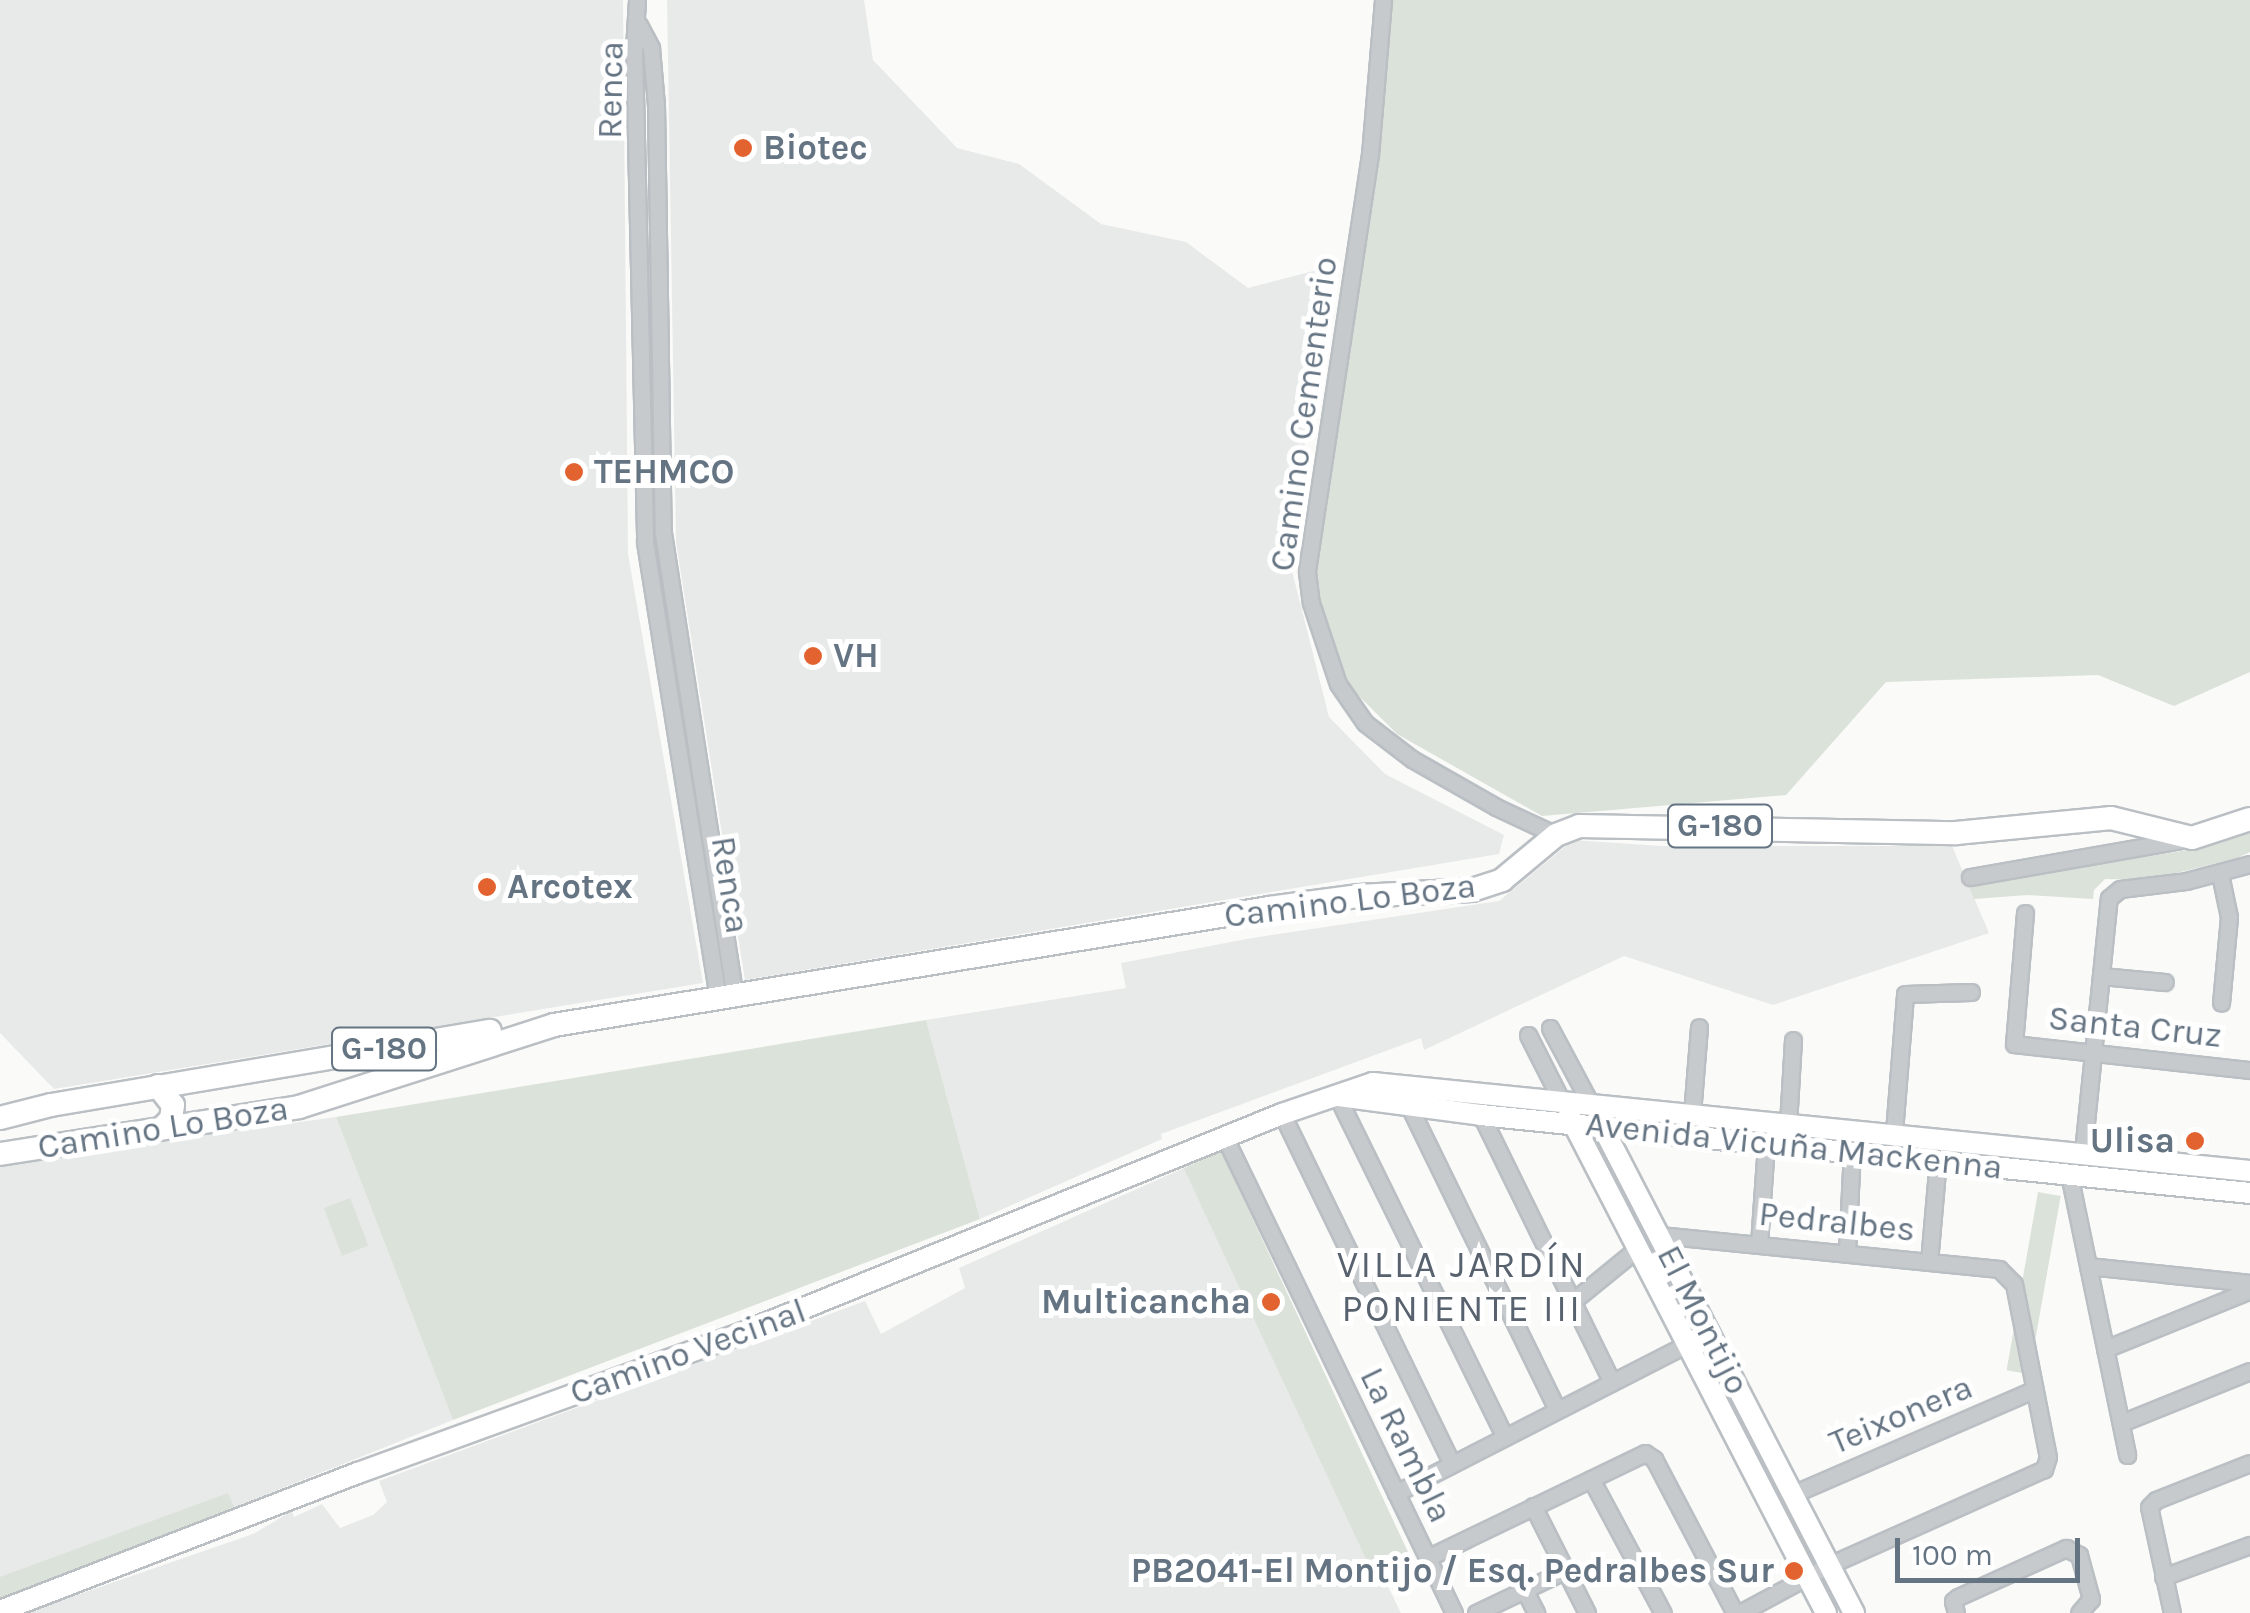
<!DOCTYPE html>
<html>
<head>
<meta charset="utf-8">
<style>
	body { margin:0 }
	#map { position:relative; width:2250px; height:1613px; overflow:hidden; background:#fafaf8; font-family:Karla,sans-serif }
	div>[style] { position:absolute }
	.built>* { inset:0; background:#e8e9e9 }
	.green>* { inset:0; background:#dbe2d9; transform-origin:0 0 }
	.roads { filter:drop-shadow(2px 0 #babfc4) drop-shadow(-2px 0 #babfc4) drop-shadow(0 2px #babfc4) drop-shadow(0 -2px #babfc4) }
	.street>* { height:15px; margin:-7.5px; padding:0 7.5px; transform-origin:7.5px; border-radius:7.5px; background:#c6cacd }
	.secondary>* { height:20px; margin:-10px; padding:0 10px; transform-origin:10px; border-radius:10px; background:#fff }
	.primary>* { height:22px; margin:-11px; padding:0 11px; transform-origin:11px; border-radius:11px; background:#fff }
	.dots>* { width:28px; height:28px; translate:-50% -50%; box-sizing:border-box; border:5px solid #fff; border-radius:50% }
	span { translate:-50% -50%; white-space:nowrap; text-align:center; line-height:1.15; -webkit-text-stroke:10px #fff; paint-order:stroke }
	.shield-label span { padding:2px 8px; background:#fff; border:2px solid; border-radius:8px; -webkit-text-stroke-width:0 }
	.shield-label { font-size:32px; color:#657483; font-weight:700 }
	.street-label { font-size:35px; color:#657483 }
	.poi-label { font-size:35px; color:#657483; font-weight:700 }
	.left { translate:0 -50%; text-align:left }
	.right { translate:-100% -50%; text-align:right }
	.neighbourhood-label { font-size:38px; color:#57626e; letter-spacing:2.5px }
	.scale { position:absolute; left:1895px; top:1538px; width:185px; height:45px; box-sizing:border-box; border:5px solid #657483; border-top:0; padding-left:12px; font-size:30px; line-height:35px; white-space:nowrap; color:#657483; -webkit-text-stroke:8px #fff; paint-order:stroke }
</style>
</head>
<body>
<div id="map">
	<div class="built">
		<div style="clip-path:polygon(0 0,623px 0,628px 554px,703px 983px,54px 1089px,0 1033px)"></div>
		<div style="clip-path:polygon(667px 0,864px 0,873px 60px,957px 148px,1019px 164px,1101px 224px,1186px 242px,1248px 288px,1329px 267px,1289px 559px,1329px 717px,1385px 774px,1504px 835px,1499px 854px,745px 980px,676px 542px)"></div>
		<div style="clip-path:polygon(1573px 840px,1661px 846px,1952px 846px,1989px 933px,1773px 1005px,1624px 956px,1424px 1050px,1421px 1038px,1161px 1134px,1162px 1139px,980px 1219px,926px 1020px,1126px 988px,1121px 963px,1252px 938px,1499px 901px)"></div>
		<div style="clip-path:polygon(336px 1117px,453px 1420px,0 1601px,0 1163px)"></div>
		<div style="clip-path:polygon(1184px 1168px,1401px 1613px,25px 1613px,253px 1534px,292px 1511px,294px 1517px,322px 1504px,340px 1528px,373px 1515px,387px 1502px,379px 1481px,865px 1301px,881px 1334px,965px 1288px,959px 1268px)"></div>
	</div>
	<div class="green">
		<div style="clip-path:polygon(1388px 0,2250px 0,2250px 672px,2174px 706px,2098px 675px,1886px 682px,1786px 795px,1542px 816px,1397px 734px,1351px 688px,1335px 661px,1312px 595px,1312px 554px)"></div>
		<div style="clip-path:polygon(2250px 829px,2250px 852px,2237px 858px,2148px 880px,2105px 879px,2094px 890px,2093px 899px,2027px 895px,1974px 899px,1968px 884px,2189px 850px)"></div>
		<div style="clip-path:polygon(926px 1020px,980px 1219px,453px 1420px,336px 1117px)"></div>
		<div style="left:1221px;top:1151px;width:455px;height:41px;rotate:65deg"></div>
		<div style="left:2038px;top:1192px;width:23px;height:181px;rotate:10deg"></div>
		<div style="left:350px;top:1198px;width:51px;height:28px;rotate:69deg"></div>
		<div style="clip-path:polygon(228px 1493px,234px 1507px,0 1601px,0 1577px)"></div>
	</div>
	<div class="roads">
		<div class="street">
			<div style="left:637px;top:0;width:49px;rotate:93.5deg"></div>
			<div style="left:634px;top:49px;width:493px;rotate:88.7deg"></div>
			<div style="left:645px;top:542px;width:462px;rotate:80.9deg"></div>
			<div style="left:1383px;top:0;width:155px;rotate:94.8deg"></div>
			<div style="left:1370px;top:154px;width:423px;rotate:98.6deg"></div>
			<div style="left:1307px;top:572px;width:31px;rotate:83deg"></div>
			<div style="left:1311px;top:603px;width:85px;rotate:71.6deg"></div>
			<div style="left:1338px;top:684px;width:47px;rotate:55.3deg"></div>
			<div style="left:1365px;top:723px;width:59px;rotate:37.5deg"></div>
			<div style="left:1412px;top:759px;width:97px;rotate:29.7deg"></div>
			<div style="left:1496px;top:807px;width:66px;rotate:25deg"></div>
			<div style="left:639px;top:25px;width:26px;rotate:62deg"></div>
			<div style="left:651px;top:48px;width:57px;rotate:85deg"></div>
			<div style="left:656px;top:105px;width:428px;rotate:89.1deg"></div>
			<div style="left:663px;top:533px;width:469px;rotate:81.2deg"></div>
			<div style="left:2220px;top:874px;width:44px;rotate:78.2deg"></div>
			<div style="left:2229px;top:917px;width:86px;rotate:95.3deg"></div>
			<div style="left:1970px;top:877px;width:221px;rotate:-9.9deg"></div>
			<div style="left:2025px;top:913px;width:131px;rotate:94.8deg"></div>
			<div style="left:2014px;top:1044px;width:237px;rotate:6.3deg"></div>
			<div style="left:2101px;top:976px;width:64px;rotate:5.4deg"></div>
			<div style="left:1550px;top:1028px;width:85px;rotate:61.9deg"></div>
			<div style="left:1528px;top:1035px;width:73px;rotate:63.1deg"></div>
			<div style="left:1337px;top:1096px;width:380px;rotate:63.8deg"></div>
			<div style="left:1409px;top:1106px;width:338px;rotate:64deg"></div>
			<div style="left:1282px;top:1114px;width:389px;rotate:64.1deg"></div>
			<div style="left:1692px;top:1114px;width:87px;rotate:-85.4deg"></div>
			<div style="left:1481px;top:1115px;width:297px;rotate:63.9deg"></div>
			<div style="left:1788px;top:1124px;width:84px;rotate:-86.6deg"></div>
			<div style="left:1894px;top:1132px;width:138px;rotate:-85.4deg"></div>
			<div style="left:1905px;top:994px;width:66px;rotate:-1.7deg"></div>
			<div style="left:1226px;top:1140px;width:525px;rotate:64.26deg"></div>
			<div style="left:2083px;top:1152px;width:255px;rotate:-84.2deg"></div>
			<div style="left:2109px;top:898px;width:14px;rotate:-39deg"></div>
			<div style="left:2120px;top:889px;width:66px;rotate:-6.9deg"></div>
			<div style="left:2186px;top:881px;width:66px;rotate:-14.9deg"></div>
			<div style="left:2069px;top:1174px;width:287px;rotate:78.3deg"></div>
			<div style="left:1659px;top:1235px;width:342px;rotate:5.7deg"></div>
			<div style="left:1999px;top:1269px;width:21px;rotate:45deg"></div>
			<div style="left:2014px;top:1284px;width:176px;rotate:78.9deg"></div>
			<div style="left:2048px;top:1457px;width:13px;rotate:108deg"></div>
			<div style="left:2044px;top:1469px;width:235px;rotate:155.9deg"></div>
			<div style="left:1829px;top:1565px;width:101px;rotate:151.7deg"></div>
			<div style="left:1759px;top:1244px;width:101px;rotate:-86deg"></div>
			<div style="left:1847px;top:1252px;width:101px;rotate:-87.2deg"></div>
			<div style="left:1929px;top:1262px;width:102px;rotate:-85deg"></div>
			<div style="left:2088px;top:1266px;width:163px;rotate:6deg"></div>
			<div style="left:1573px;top:1301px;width:84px;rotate:-39.2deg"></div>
			<div style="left:2105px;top:1349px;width:157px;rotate:-22.1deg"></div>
			<div style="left:2121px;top:1423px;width:139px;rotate:-22deg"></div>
			<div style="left:1591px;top:1479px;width:152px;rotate:61.8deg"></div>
			<div style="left:1396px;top:1493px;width:352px;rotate:-27.1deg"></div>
			<div style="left:1793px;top:1494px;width:262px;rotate:-23.4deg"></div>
			<div style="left:1533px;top:1506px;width:120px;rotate:63.2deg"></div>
			<div style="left:1427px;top:1558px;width:242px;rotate:-25.7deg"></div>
			<div style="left:1645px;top:1453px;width:11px;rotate:34deg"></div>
			<div style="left:1654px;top:1459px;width:174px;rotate:62.3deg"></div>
			<div style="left:2163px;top:1577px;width:93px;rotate:-20.2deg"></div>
			<div style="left:1525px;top:1591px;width:25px;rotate:63deg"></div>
			<div style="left:1476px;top:1613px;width:98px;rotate:-25.5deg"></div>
			<div style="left:1956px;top:1613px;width:12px;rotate:-104deg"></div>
			<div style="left:1953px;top:1601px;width:6px;rotate:-39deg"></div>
			<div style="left:1958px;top:1597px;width:119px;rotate:-24.4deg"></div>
			<div style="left:2066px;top:1548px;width:15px;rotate:28deg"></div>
			<div style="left:2079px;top:1555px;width:46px;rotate:74.7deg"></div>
			<div style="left:2091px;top:1599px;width:18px;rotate:131deg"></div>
			<div style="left:2172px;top:1613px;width:108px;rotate:-102.2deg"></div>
			<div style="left:2149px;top:1507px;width:10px;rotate:-45deg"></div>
			<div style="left:2156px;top:1500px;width:101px;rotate:-21.5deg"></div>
		</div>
		<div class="secondary">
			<div style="left:1339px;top:1096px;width:143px;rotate:7.6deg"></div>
			<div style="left:1481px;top:1115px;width:773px;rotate:5.79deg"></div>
			<div style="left:1569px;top:1115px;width:560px;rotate:62.7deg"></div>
			<div style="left:1600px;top:1122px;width:553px;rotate:62.65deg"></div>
			<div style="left:0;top:1611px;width:384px;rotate:-21.1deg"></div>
			<div style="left:358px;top:1473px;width:412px;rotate:-20deg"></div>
			<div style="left:745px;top:1332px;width:580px;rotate:-22.1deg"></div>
			<div style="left:1282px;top:1114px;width:96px;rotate:-18.8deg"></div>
			<div style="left:1373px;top:1083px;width:881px;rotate:5.73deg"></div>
		</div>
		<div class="primary">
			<div style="left:158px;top:1086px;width:24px;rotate:52deg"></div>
			<div style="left:173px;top:1105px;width:14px;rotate:98deg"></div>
			<div style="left:171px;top:1119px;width:13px;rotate:135deg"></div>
			<div style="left:0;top:1118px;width:53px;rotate:-14.3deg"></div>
			<div style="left:51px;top:1105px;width:445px;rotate:-9.6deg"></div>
			<div style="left:0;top:1154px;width:303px;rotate:-8.9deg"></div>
			<div style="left:299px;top:1107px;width:268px;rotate:-17.8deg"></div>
			<div style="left:554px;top:1025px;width:725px;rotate:-9.29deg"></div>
			<div style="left:1269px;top:908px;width:91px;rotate:-7.6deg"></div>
			<div style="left:1359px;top:896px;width:113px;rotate:-3deg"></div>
			<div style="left:1472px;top:890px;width:32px;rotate:-18deg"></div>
			<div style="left:1502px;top:880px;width:70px;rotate:-39.8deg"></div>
			<div style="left:1556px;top:835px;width:25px;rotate:-21deg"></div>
			<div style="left:1579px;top:826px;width:377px;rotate:1.1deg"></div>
			<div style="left:1956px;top:833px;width:156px;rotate:-5.5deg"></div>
			<div style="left:2111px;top:818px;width:83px;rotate:13.9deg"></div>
			<div style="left:2192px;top:838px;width:61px;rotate:-18.1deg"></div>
		</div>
	</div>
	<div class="dots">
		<div style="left:743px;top:148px;background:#e2632f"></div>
		<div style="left:574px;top:472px;background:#e2632f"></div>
		<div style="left:813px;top:656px;background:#e2632f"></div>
		<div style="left:487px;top:887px;background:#e2632f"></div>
		<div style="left:2195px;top:1141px;background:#e2632f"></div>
		<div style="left:1271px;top:1302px;background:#e2632f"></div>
		<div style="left:1794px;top:1571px;background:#e2632f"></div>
	</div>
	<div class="shield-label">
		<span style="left:1720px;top:826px">G-180</span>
		<span style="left:384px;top:1049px">G-180</span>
	</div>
	<div class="street-label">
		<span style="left:611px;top:90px;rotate:-89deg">Renca</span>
		<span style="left:1304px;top:414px;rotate:-82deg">Camino Cementerio</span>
		<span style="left:730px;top:885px;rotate:81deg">Renca</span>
		<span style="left:1350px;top:901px;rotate:-7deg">Camino Lo Boza</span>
		<span style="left:2135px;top:1027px;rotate:6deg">Santa Cruz</span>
		<span style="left:163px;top:1128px;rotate:-9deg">Camino Lo Boza</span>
		<span style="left:1794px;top:1146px;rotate:6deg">Avenida Vicuña Mackenna</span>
		<span style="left:1837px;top:1222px;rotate:6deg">Pedralbes</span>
		<span style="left:1703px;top:1320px;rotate:63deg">El Montijo</span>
		<span style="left:688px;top:1352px;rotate:-20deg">Camino Vecinal</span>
		<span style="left:1901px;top:1415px;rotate:-23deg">Teixonera</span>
		<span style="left:1406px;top:1445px;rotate:64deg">La Rambla</span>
	</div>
	<div class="poi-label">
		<span class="left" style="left:763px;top:148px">Biotec</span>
		<span class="left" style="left:594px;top:472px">TEHMCO</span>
		<span class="left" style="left:833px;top:656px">VH</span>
		<span class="left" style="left:507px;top:887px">Arcotex</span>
		<span class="right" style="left:2175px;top:1141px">Ulisa</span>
		<span class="right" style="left:1251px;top:1302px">Multicancha</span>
		<span class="right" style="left:1774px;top:1571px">PB2041-El Montijo / Esq. Pedralbes Sur</span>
	</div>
	<div class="neighbourhood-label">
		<span style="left:1462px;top:1287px">VILLA JARDÍN<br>PONIENTE III</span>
	</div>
	<div class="scale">100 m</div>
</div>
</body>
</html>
